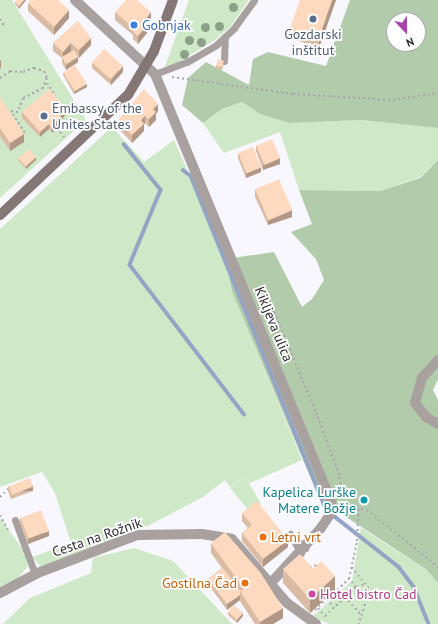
<!DOCTYPE html>
<html>
<head>
<meta charset="utf-8">
<style>
	body { margin:0 }
	#map { position:relative; width:438px; height:624px; overflow:hidden; background:#f8f7fd; font-family:"PT Sans",sans-serif }
	div>[style] { position:absolute }
	.green>* { inset:0; background:#cfe8c7 }
	.forest>* { inset:0; background:#b2cbaa }
	.stream>* { height:3.5px; margin:-1.75px; padding:0 1.75px; transform-origin:1.75px; border-radius:1.75px; background:#93a4c5 }
	.path>* { height:2px; margin-top:-1px; transform-origin:0; background:repeating-linear-gradient(90deg,#a7a6ac 0 2px,transparent 0 5px) }
	.service>* { height:7px; margin:-3.5px; padding:0 3.5px; transform-origin:3.5px; border-radius:3.5px; background:#a9a1a0 }
	.minor>* { height:10px; margin:-5px; padding:0 5px; transform-origin:5px; border-radius:5px; background:#a9a1a0 }
	.secondary>* { height:10px; margin:-5px; padding:0 5px; transform-origin:5px; border-radius:5px; background:#847776 }
	.trees>* { width:9px; height:9px; margin:-4.5px; border-radius:50%; background:#8da088 }
	.wall>* { inset:0; background:#dabba4 }
	.shaded-wall>* { inset:0; background:#b19886; transform-origin:0 0 }
	.building>* { inset:0; background:#fdd9bf; transform-origin:0 0 }
	.dots>* { width:11px; height:11px; translate:-50% -50%; box-sizing:border-box; border:2px solid #fff; border-radius:50% }
	span { translate:-50% -50%; white-space:nowrap; text-align:center; line-height:1.15; -webkit-text-stroke:3.5px #fff; paint-order:stroke }
	.shop-label { font-size:14px; color:#366cbe }
	.left { translate:0 -50%; text-align:left }
	.service-label { font-size:14px; color:#4e5e75 }
	.street-label { font-size:14px; color:#2d2c32 }
	.culture-label { font-size:14px; color:#0d838f }
	.right { translate:-100% -50%; text-align:right }
	.food-label { font-size:14px; color:#c56008 }
	.hotel-label { font-size:14px; color:#b23c85 }
	.north { position:absolute; left:386px; top:12px; width:40px; height:40px; box-sizing:border-box; background:#fff; border:1px solid #ababad; border-radius:50%; rotate:158deg; font-size:11px; font-weight:700; line-height:16px; text-align:center; color:#2d2c32 }
	.north::after { content:''; display:block; margin:auto; width:14px; height:18px; background:#a743a9; clip-path:polygon(50% 0,100% 100%,50% 72%,0 100%) }
</style>
</head>
<body>
<div id="map">
	<div class="green">
		<div style="clip-path:polygon(0 0,12px 0,86px 120px,0 198px)"></div>
		<div style="clip-path:polygon(189px 0,249px 0,230px 27px,215px 40px,172px 66px,165px 66px)"></div>
		<div style="clip-path:polygon(242px 102px,260px 114px,289px 123px,361px 120px,438px 128px,438px 160px,420px 177px,380px 191px,299px 190px,280px 132px,224px 153px,203px 123px,222px 109px)"></div>
		<div style="clip-path:polygon(112px 127px,144px 162px,174px 140px,226px 259px,232px 292px,302px 460px,250px 483px,247px 479px,261px 504px,250px 512px,230px 488px,245px 476px,230px 487px,225px 480px,203px 497px,144px 528px,41px 567px,32px 557px,71px 543px,55px 493px,42px 472px,0 487px,0 229px)"></div>
		<div style="clip-path:polygon(0 518px,24px 551px,28px 566px,17px 579px,0 587px)"></div>
		<div style="clip-path:polygon(361px 528px,426px 569px,438px 583px,438px 624px,329px 624px,312px 617px,352px 581px)"></div>
		<div style="clip-path:polygon(134px 548px,173px 561px,232px 624px,3px 624px,30px 598px,91px 573px,93px 558px)"></div>
	</div>
	<div class="forest">
		<div style="clip-path:polygon(evenodd,350px 0,438px 0,438px 128px,361px 120px,289px 123px,260px 114px,242px 102px,222px 109px,203px 123px,182px 105px,188px 78px,206px 62px,249px 85px,253px 59px,268px 52px,326px 66px,350px 0,394px 20px,418px 20px,418px 44px,394px 44px,394px 20px)"></div>
		<div style="clip-path:polygon(438px 160px,438px 379px,433px 390px,438px 400px,438px 583px,426px 569px,320px 500px,232px 292px,226px 259px,274px 252px,302px 307px,312px 299px,324px 280px,316px 259px,291px 232px,312px 224px,299px 190px,380px 191px,420px 178px)"></div>
	</div>
	<div class="stream">
		<div style="left:124px;top:144px;width:59px;rotate:51.2deg"></div>
		<div style="left:161px;top:190px;width:81px;rotate:112.5deg"></div>
		<div style="left:130px;top:265px;width:188px;rotate:52.6deg"></div>
		<div style="left:183px;top:170px;width:10px;rotate:37deg"></div>
		<div style="left:191px;top:176px;width:359px;rotate:67.9deg"></div>
		<div style="left:334px;top:516px;width:83px;rotate:38.1deg"></div>
		<div style="left:399px;top:567px;width:25px;rotate:53deg"></div>
		<div style="left:414px;top:587px;width:40px;rotate:68deg"></div>
	</div>
	<div class="path">
		<div style="left:0;top:19px;width:6px;rotate:51deg"></div>
		<div style="left:4px;top:24px;width:4px;rotate:153deg"></div>
		<div style="left:172px;top:77px;width:122px;rotate:8deg"></div>
		<div style="left:293px;top:94px;width:100px;rotate:3.4deg"></div>
		<div style="left:393px;top:100px;width:46px;rotate:-8.8deg"></div>
		<div style="left:0;top:78px;width:12px;rotate:-35deg"></div>
		<div style="left:10px;top:71px;width:13px;rotate:4deg"></div>
		<div style="left:23px;top:72px;width:12px;rotate:-20deg"></div>
		<div style="left:34px;top:68px;width:10px;rotate:17deg"></div>
		<div style="left:44px;top:71px;width:8px;rotate:67deg"></div>
		<div style="left:47px;top:78px;width:11px;rotate:112deg"></div>
		<div style="left:43px;top:88px;width:22px;rotate:153deg"></div>
		<div style="left:23px;top:98px;width:15px;rotate:110deg"></div>
		<div style="left:18px;top:112px;width:10px;rotate:-174deg"></div>
		<div style="left:47px;top:83px;width:15px;rotate:58deg"></div>
		<div style="left:13px;top:114px;width:25px;rotate:58deg"></div>
		<div style="left:60px;top:132px;width:9px;rotate:49deg"></div>
		<div style="left:263px;top:308px;width:12px;rotate:20deg"></div>
		<div style="left:274px;top:312px;width:108px;rotate:67.2deg"></div>
		<div style="left:316px;top:412px;width:69px;rotate:69.7deg"></div>
		<div style="left:340px;top:477px;width:16px;rotate:90deg"></div>
		<div style="left:0;top:497px;width:14px;rotate:-45deg"></div>
		<div style="left:341px;top:506px;width:26px;rotate:9deg"></div>
		<div style="left:367px;top:510px;width:91px;rotate:38.8deg"></div>
		<div style="left:0;top:515px;width:17px;rotate:62deg"></div>
		<div style="left:352px;top:567px;width:29px;rotate:52deg"></div>
		<div style="left:370px;top:590px;width:36px;rotate:109deg"></div>
		<div style="left:310px;top:568px;width:10px;rotate:-24deg"></div>
		<div style="left:356px;top:587px;width:3px;rotate:45deg"></div>
		<div style="left:358px;top:589px;width:9px;rotate:-41deg"></div>
		<div style="left:345px;top:597px;width:24px;rotate:48deg"></div>
		<div style="left:327px;top:599px;width:11px;rotate:49deg"></div>
		<div style="left:318px;top:608px;width:11px;rotate:49deg"></div>
		<div style="left:325px;top:616px;width:42px;rotate:-43.1deg"></div>
		<div style="left:356px;top:587px;width:11px;rotate:-131deg"></div>
		<div style="left:315px;top:610px;width:46px;rotate:-42.4deg"></div>
		<div style="left:349px;top:579px;width:39px;rotate:-78deg"></div>
		<div style="left:357px;top:541px;width:34px;rotate:-87deg"></div>
	</div>
	<div class="service">
		<div style="left:224px;top:61px;width:24px;rotate:-88deg"></div>
		<div style="left:155px;top:74px;width:34px;rotate:-21deg"></div>
		<div style="left:187px;top:62px;width:34px;rotate:-30deg"></div>
		<div style="left:216px;top:45px;width:25px;rotate:-43deg"></div>
		<div style="left:234px;top:28px;width:34px;rotate:-54deg"></div>
		<div style="left:15px;top:520px;width:58px;rotate:69.7deg"></div>
		<div style="left:290px;top:534px;width:22px;rotate:60deg"></div>
		<div style="left:290px;top:534px;width:21px;rotate:43deg"></div>
	</div>
	<div class="minor">
		<div style="left:75px;top:0;width:109px;rotate:42.8deg"></div>
		<div style="left:155px;top:74px;width:463px;rotate:67.6deg"></div>
		<div style="left:331px;top:502px;width:11px;rotate:90deg"></div>
		<div style="left:331px;top:513px;width:18px;rotate:124deg"></div>
		<div style="left:321px;top:528px;width:74px;rotate:132.3deg"></div>
		<div style="left:438px;top:360px;width:24px;rotate:132deg"></div>
		<div style="left:422px;top:378px;width:26px;rotate:106deg"></div>
		<div style="left:415px;top:403px;width:18px;rotate:52deg"></div>
		<div style="left:426px;top:417px;width:14px;rotate:30deg"></div>
		<div style="left:0;top:593px;width:40px;rotate:-28deg"></div>
		<div style="left:35px;top:574px;width:109px;rotate:-20.9deg"></div>
		<div style="left:137px;top:535px;width:65px;rotate:-0.9deg"></div>
		<div style="left:202px;top:534px;width:30px;rotate:9deg"></div>
		<div style="left:232px;top:539px;width:84px;rotate:49.3deg"></div>
		<div style="left:287px;top:603px;width:36px;rotate:36deg"></div>
	</div>
	<div class="secondary">
		<div style="left:0;top:215px;width:175px;rotate:-43.2deg"></div>
		<div style="left:128px;top:95px;width:51px;rotate:-59.4deg"></div>
		<div style="left:154px;top:51px;width:54px;rotate:-69.6deg"></div>
	</div>
	<div class="trees">
		<div style="left:233px;top:7px"></div>
		<div style="left:219px;top:26px"></div>
		<div style="left:205px;top:27px"></div>
		<div style="left:189px;top:40px"></div>
		<div style="left:201px;top:42px"></div>
		<div style="left:184px;top:54px"></div>
	</div>
	<div class="wall">
		<div style="clip-path:polygon(26px 0,19px 9px,15px 4px,15px 2px)"></div>
		<div style="clip-path:polygon(336px 0,319px 48px,290px 38px,290px 28px)"></div>
		<div style="clip-path:polygon(28px 3px,69px 18px,54px 35px,28px 11px)"></div>
		<div style="clip-path:polygon(115px 12px,151px 19px,146px 25px,147px 33px,138px 44px,133px 39px,133px 35px,115px 20px)"></div>
		<div style="clip-path:polygon(78px 21px,91px 45px,79px 58px,78px 58px,78px 62px,66px 70px,62px 63px,62px 58px,53px 51px,53px 43px)"></div>
		<div style="clip-path:polygon(92px 63px,123px 72px,111px 85px,92px 68px)"></div>
		<div style="clip-path:polygon(224px 64px,222px 70px,216px 68px,216px 66px)"></div>
		<div style="clip-path:polygon(63px 73px,87px 87px,74px 94px,63px 75px)"></div>
		<div style="clip-path:polygon(0 97px,24px 142px,10px 151px,0 136px)"></div>
		<div style="clip-path:polygon(158px 111px,156px 114px,156px 120px,149px 127px,145px 123px,144px 125px,144px 131px,132px 143px,118px 128px,118px 120px)"></div>
		<div style="clip-path:polygon(22px 112px,66px 114px,52px 133px,49px 129px,40px 137px,22px 118px)"></div>
		<div style="clip-path:polygon(256px 145px,280px 164px,263px 170px,256px 151px)"></div>
		<div style="clip-path:polygon(238px 153px,261px 172px,246px 178px,238px 158px)"></div>
		<div style="clip-path:polygon(18px 158px,36px 160px,26px 169px,18px 160px)"></div>
		<div style="clip-path:polygon(255px 189px,292px 217px,268px 225px,255px 197px)"></div>
		<div style="clip-path:polygon(8px 486px,33px 491px,11px 499px,8px 491px)"></div>
		<div style="clip-path:polygon(242px 513px,288px 547px,263px 567px,242px 541px,242px 533px,248px 528px,242px 521px)"></div>
		<div style="clip-path:polygon(20px 518px,49px 536px,28px 544px,20px 523px)"></div>
		<div style="clip-path:polygon(211px 543px,283px 618px,273px 624px,255px 624px,240px 601px,240px 600px,227px 610px,208px 584px,208px 579px,222px 568px,211px 553px)"></div>
		<div style="clip-path:polygon(283px 569px,313px 569px,335px 590px,310px 613px,283px 583px)"></div>
		<div style="clip-path:polygon(228px 612px,243px 616px,237px 623px,228px 615px)"></div>
	</div>
	<div class="shaded-wall">
		<div style="clip-path:polygon(24px 0,26px 0,19px 9px,19px 6px)"></div>
		<div style="clip-path:polygon(332px 0,336px 0,319px 48px,319px 38px)"></div>
		<div style="clip-path:polygon(69px 10px,69px 18px,54px 35px,54px 27px)"></div>
		<div style="clip-path:polygon(151px 12px,151px 19px,143px 29px,143px 22px)"></div>
		<div style="clip-path:polygon(147px 25px,147px 33px,138px 44px,138px 36px)"></div>
		<div style="clip-path:polygon(91px 38px,91px 45px,79px 58px,79px 50px)"></div>
		<div style="clip-path:polygon(71px 43px,71px 51px,63px 60px,63px 52px)"></div>
		<div style="clip-path:polygon(78px 57px,78px 62px,66px 70px,66px 65px)"></div>
		<div style="clip-path:polygon(1px 60px,1px 68px,0 69px,0 61px)"></div>
		<div style="clip-path:polygon(123px 66px,123px 72px,111px 85px,111px 80px)"></div>
		<div style="clip-path:polygon(87px 84px,87px 87px,74px 94px,74px 92px)"></div>
		<div style="clip-path:polygon(158px 104px,158px 111px,156px 114px,156px 120px,149px 127px,149px 119px,153px 109px)"></div>
		<div style="clip-path:polygon(66px 109px,66px 114px,52px 133px,52px 127px)"></div>
		<div style="clip-path:polygon(145px 116px,145px 123px,144px 125px,144px 131px,132px 143px,132px 135px,141px 120px)"></div>
		<div style="clip-path:polygon(49px 124px,49px 129px,40px 137px,40px 132px)"></div>
		<div style="clip-path:polygon(24px 134px,24px 142px,10px 151px,10px 143px)"></div>
		<div style="clip-path:polygon(36px 157px,36px 160px,26px 169px,26px 166px)"></div>
		<div style="clip-path:polygon(280px 158px,280px 164px,263px 170px,263px 165px)"></div>
		<div style="clip-path:polygon(261px 167px,261px 172px,246px 178px,246px 173px)"></div>
		<div style="clip-path:polygon(292px 210px,292px 217px,268px 225px,268px 217px)"></div>
		<div style="left:33px;top:486px;width:5px;height:23px;rotate:90deg"></div>
		<div style="clip-path:polygon(49px 531px,49px 536px,28px 544px,28px 539px)"></div>
		<div style="clip-path:polygon(288px 540px,288px 547px,263px 567px,263px 559px)"></div>
		<div style="clip-path:polygon(335px 576px,335px 590px,310px 613px,310px 599px)"></div>
		<div style="clip-path:polygon(240px 595px,240px 600px,227px 610px,227px 604px)"></div>
		<div style="clip-path:polygon(283px 608px,283px 618px,273px 624px,260px 624px,260px 622px)"></div>
		<div style="clip-path:polygon(243px 613px,243px 616px,237px 623px,237px 620px)"></div>
	</div>
	<div class="building">
		<div style="clip-path:polygon(16px 0,24px 0,19px 6px,15px 2px)"></div>
		<div style="clip-path:polygon(31px 0,58px 0,69px 10px,54px 27px,28px 3px)"></div>
		<div style="clip-path:polygon(126px 0,137px 0,151px 12px,143px 22px,147px 25px,138px 36px,133px 32px,135px 29px,115px 12px)"></div>
		<div style="clip-path:polygon(300px 0,332px 0,319px 38px,290px 28px)"></div>
		<div style="clip-path:polygon(78px 21px,91px 38px,79px 50px,71px 43px,63px 52px,53px 43px)"></div>
		<div style="left:104px;top:49px;width:25px;height:18px;rotate:42deg"></div>
		<div style="left:74px;top:50px;width:8px;height:14px;rotate:60deg"></div>
		<div style="clip-path:polygon(218px 59px,224px 61px,222px 67px,216px 66px)"></div>
		<div style="left:75px;top:65px;width:22px;height:14px;rotate:58deg"></div>
		<div style="clip-path:polygon(49px 89px,66px 109px,52px 127px,49px 124px,40px 132px,22px 112px)"></div>
		<div style="clip-path:polygon(144px 89px,158px 104px,153px 109px,156px 112px,149px 119px,145px 116px,141px 120px,144px 124px,132px 135px,118px 120px)"></div>
		<div style="clip-path:polygon(0 97px,24px 134px,10px 143px,0 128px)"></div>
		<div style="left:272px;top:139px;width:21px;height:17px;rotate:67deg"></div>
		<div style="left:253px;top:147px;width:22px;height:16px;rotate:68deg"></div>
		<div style="left:29px;top:149px;width:11px;height:14px;rotate:49deg"></div>
		<div style="left:279px;top:179px;width:34px;height:26px;rotate:67deg"></div>
		<div style="left:30px;top:478px;width:9px;height:23px;rotate:69deg"></div>
		<div style="clip-path:polygon(257px 501px,288px 540px,263px 559px,242px 533px,252px 525px,242px 513px)"></div>
		<div style="left:41px;top:510px;width:22px;height:22px;rotate:69deg"></div>
		<div style="clip-path:polygon(225px 532px,260px 572px,283px 608px,260px 622px,240px 591px,244px 589px,211px 543px)"></div>
		<div style="clip-path:polygon(300px 554px,313px 569px,321px 561px,335px 576px,310px 599px,283px 569px)"></div>
		<div style="clip-path:polygon(223px 568px,240px 591px,240px 595px,227px 604px,208px 579px)"></div>
		<div style="left:234px;top:605px;width:12px;height:9px;rotate:42deg"></div>
	</div>
	<div class="dots">
		<div style="left:313px;top:19px;background:#5c6f8a"></div>
		<div style="left:134px;top:25px;background:#3f7fe0"></div>
		<div style="left:44px;top:116px;background:#5c6f8a"></div>
		<div style="left:364px;top:500px;background:#0f9aa8"></div>
		<div style="left:263px;top:537px;background:#e8710a"></div>
		<div style="left:245px;top:583px;background:#e8710a"></div>
		<div style="left:312px;top:594px;background:#d1479c"></div>
	</div>
	<div class="shop-label">
		<span class="left" style="left:142px;top:25px">Gobnjak</span>
	</div>
	<div class="service-label">
		<span style="left:313px;top:42px">Gozdarski<br>inštitut</span>
		<span class="left" style="left:52px;top:116px">Embassy of the<br>Unites States</span>
	</div>
	<div class="street-label">
		<span style="left:274px;top:324px;rotate:68deg">Kikljeva ulica</span>
		<span style="left:97px;top:537px;rotate:-19deg">Cesta na Rožnik</span>
	</div>
	<div class="culture-label">
		<span class="right" style="left:356px;top:500px">Kapelica Lurške<br>Matere Božje</span>
	</div>
	<div class="food-label">
		<span class="left" style="left:271px;top:537px">Letni vrt</span>
		<span class="right" style="left:237px;top:583px">Gostilna Čad</span>
	</div>
	<div class="hotel-label">
		<span class="left" style="left:320px;top:594px">Hotel bistro Čad</span>
	</div>
	<div class="north">N</div>
</div>
</body>
</html>
